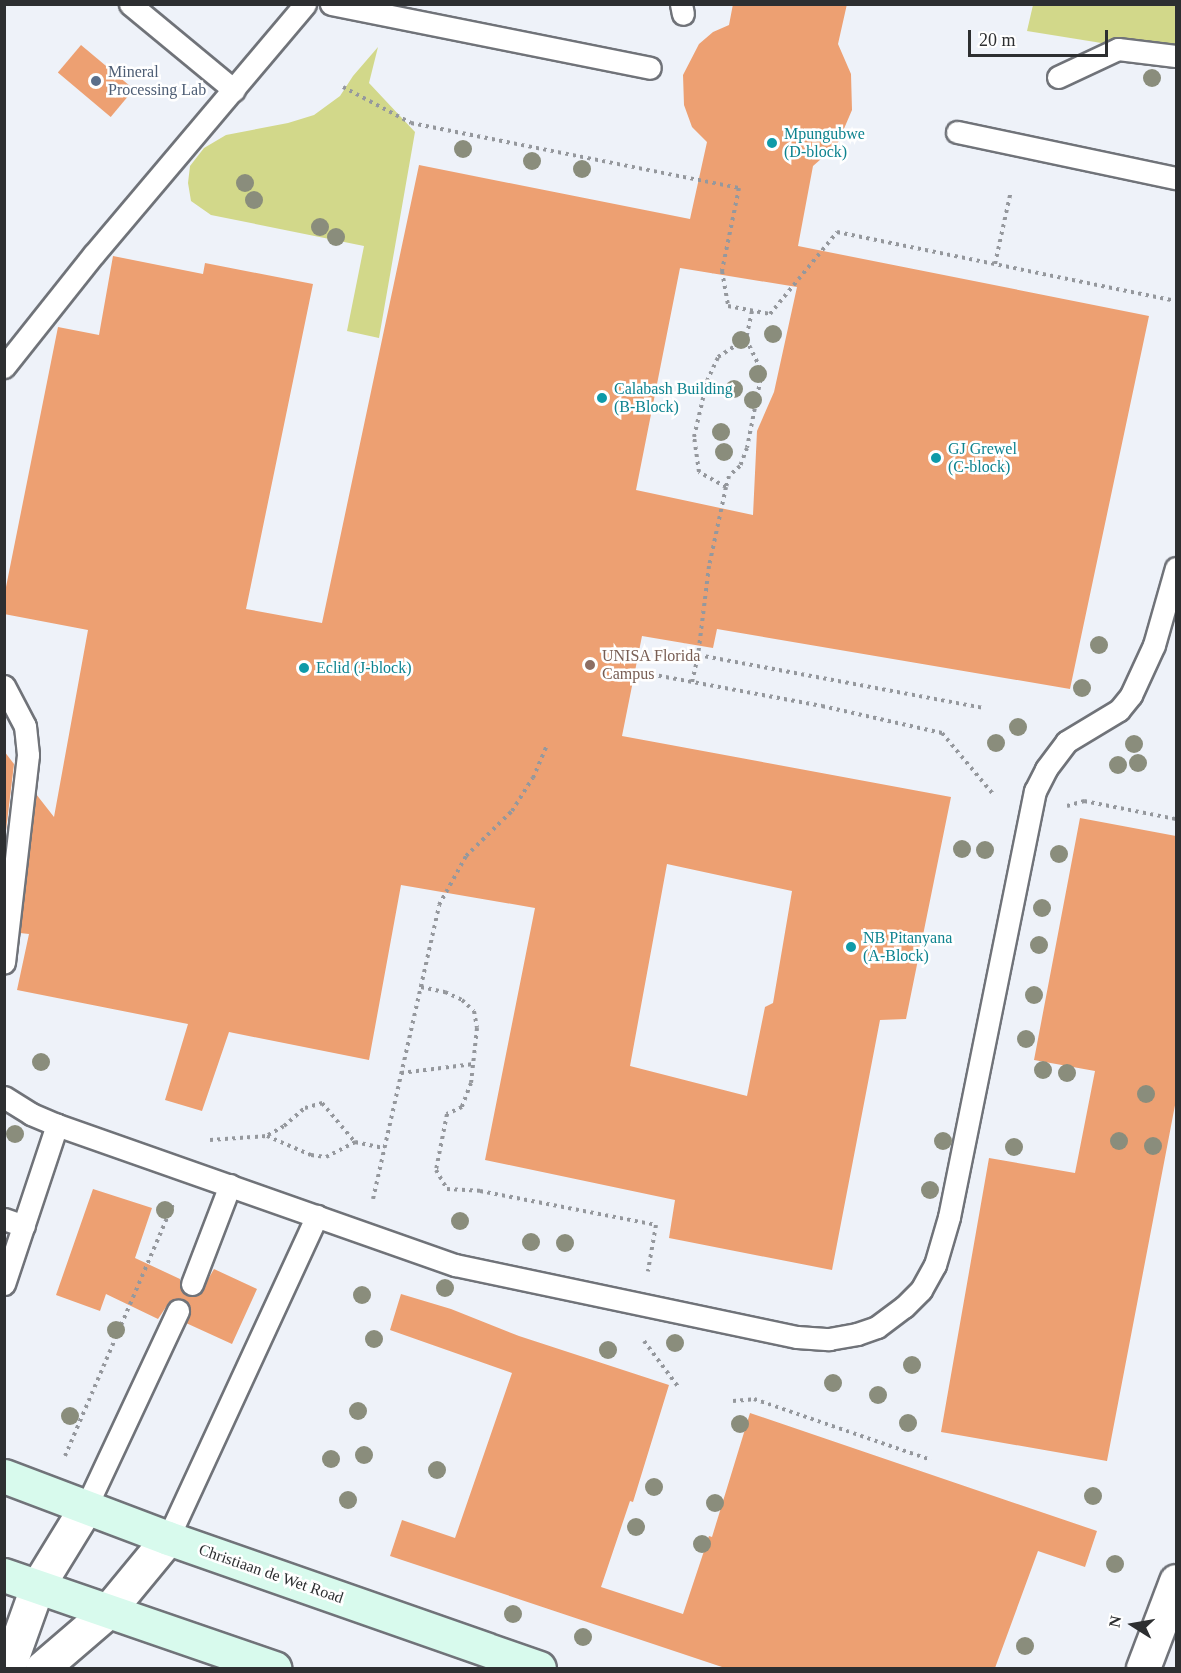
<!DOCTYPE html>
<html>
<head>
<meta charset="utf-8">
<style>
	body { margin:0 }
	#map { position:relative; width:1181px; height:1673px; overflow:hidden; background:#eef2f9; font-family:Georgia,serif }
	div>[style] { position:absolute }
	.green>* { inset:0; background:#d2d88a }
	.building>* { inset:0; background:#eda072; transform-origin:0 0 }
	.path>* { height:4px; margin-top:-2px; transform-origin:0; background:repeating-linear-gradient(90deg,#95989d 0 3px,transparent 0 7.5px) }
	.roads { filter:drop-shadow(2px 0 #707379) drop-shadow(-2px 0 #707379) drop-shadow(0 2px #707379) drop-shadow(0 -2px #707379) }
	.lane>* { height:21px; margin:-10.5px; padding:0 10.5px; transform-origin:10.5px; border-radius:10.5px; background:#fff }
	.street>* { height:33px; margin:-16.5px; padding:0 16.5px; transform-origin:16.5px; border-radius:16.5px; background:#fff }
	.secondary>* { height:33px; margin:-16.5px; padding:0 16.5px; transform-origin:16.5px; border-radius:16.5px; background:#d8faed }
	.trees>* { width:18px; height:18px; margin:-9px; border-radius:50%; background:#8a8d7c }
	.dots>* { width:16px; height:16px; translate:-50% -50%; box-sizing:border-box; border:3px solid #fff; border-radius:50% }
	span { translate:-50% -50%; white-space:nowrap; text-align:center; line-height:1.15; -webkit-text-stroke:5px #fff; paint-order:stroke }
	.service-label { font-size:16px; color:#4e5e75 }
	.left { translate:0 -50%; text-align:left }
	.culture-label { font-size:16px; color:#0d838f }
	.education-label { font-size:16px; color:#785e54 }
	.street-label { font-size:16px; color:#2d2f31 }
	.frame { position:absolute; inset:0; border:6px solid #2d2f31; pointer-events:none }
	.north { position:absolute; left:1103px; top:1595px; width:60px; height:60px; -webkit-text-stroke:4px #fff; paint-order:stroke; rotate:281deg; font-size:16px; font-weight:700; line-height:24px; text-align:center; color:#2d2f31 }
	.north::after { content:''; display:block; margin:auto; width:21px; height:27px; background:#2d2f31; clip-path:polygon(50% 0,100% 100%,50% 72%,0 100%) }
	.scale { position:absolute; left:968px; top:30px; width:140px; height:27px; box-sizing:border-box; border:3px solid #2d2f31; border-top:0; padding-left:8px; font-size:18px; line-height:21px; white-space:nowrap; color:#2d2f31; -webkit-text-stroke:4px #fff; paint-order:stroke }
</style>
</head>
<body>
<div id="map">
	<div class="green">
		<div style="clip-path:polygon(1033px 5px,1176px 5px,1176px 55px,1027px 31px)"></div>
		<div style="clip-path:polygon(378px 47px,369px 83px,415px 132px,379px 338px,347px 331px,364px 246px,211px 215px,191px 201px,188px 183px,190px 166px,204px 148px,226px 135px,288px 123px,314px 115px,340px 96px,353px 76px)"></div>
	</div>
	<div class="building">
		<div style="clip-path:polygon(evenodd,733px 4px,847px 4px,838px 44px,851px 74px,852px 110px,837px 145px,813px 166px,798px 246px,1149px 316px,1070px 689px,717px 629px,713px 648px,642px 636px,622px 736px,951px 797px,906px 1019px,880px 1020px,832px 1270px,669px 1238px,675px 1200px,485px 1160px,535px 908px,401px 885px,369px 1060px,229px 1032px,202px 1111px,165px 1100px,188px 1024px,17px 990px,29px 934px,20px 933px,36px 794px,54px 817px,88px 630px,4px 614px,4px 597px,58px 327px,99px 335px,113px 256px,203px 274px,205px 263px,313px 284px,246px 609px,322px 623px,419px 165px,690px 219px,707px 142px,692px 127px,684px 105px,683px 75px,699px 44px,713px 32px,729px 25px,733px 4px,680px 268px,797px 287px,774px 392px,757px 431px,753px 515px,636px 490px,680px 268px,733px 4px,667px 864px,792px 891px,773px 1003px,765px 1007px,747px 1096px,630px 1066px,667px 864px)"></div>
		<div style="left:81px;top:45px;width:69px;height:36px;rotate:40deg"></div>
		<div style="clip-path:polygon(4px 751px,14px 764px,4px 847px)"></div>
		<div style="clip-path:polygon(1080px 818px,1176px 836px,1176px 1100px,1107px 1461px,941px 1432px,989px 1158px,1075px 1173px,1095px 1071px,1034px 1060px)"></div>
		<div style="clip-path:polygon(93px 1189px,152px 1208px,135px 1258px,180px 1279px,180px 1287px,187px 1296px,200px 1293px,214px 1269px,257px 1289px,232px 1344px,186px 1323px,191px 1309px,183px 1299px,170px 1301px,158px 1319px,106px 1294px,100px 1311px,56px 1295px)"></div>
		<div style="clip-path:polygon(401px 1294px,451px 1309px,519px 1336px,669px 1385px,633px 1502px,630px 1501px,601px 1587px,683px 1614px,709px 1536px,712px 1537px,750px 1413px,1097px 1531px,1085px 1567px,1038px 1551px,995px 1668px,725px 1668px,390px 1556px,402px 1520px,455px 1538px,512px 1373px,390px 1330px)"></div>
	</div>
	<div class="path">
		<div style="left:343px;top:87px;width:77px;rotate:27.9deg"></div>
		<div style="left:411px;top:123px;width:334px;rotate:11.2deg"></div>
		<div style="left:739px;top:188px;width:85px;rotate:101.6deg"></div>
		<div style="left:722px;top:271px;width:36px;rotate:80deg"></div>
		<div style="left:728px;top:306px;width:43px;rotate:10.8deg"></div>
		<div style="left:770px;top:314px;width:106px;rotate:-50.7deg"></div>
		<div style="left:837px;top:232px;width:346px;rotate:11.5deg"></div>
		<div style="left:995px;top:264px;width:71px;rotate:-77.7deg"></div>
		<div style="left:752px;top:311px;width:29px;rotate:102deg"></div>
		<div style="left:746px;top:339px;width:37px;rotate:64deg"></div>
		<div style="left:762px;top:372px;width:77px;rotate:101.2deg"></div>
		<div style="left:747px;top:448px;width:19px;rotate:111deg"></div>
		<div style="left:740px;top:466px;width:15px;rotate:138deg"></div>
		<div style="left:729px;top:476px;width:11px;rotate:105deg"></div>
		<div style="left:726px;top:487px;width:81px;rotate:102.1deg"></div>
		<div style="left:709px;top:566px;width:90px;rotate:97deg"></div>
		<div style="left:698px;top:655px;width:290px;rotate:10.5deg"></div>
		<div style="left:726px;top:487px;width:31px;rotate:-151deg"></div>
		<div style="left:699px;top:472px;width:35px;rotate:-98deg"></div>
		<div style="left:694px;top:437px;width:57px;rotate:-76.9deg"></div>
		<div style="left:707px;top:381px;width:26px;rotate:-65deg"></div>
		<div style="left:718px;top:357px;width:33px;rotate:-33deg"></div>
		<div style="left:644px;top:673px;width:181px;rotate:10.5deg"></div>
		<div style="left:822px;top:706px;width:123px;rotate:12.7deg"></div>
		<div style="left:942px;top:733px;width:80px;rotate:50.1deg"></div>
		<div style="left:692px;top:682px;width:28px;rotate:-77deg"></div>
		<div style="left:1067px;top:806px;width:18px;rotate:-16deg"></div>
		<div style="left:1084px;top:801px;width:94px;rotate:11.1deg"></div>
		<div style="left:421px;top:987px;width:25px;rotate:12deg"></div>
		<div style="left:445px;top:992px;width:19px;rotate:25deg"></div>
		<div style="left:462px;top:1000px;width:16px;rotate:43deg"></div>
		<div style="left:474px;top:1011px;width:17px;rotate:80deg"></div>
		<div style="left:477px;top:1028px;width:55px;rotate:96.2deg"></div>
		<div style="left:471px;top:1083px;width:26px;rotate:111deg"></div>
		<div style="left:462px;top:1107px;width:17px;rotate:155deg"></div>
		<div style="left:447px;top:1114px;width:57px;rotate:101.1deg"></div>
		<div style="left:436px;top:1170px;width:22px;rotate:60deg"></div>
		<div style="left:447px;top:1189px;width:33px;rotate:3deg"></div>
		<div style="left:480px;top:1191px;width:179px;rotate:10.9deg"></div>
		<div style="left:656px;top:1225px;width:47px;rotate:99.9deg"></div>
		<div style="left:401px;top:1073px;width:73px;rotate:-7.1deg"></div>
		<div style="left:268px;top:1135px;width:18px;rotate:-29deg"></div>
		<div style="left:284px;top:1126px;width:28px;rotate:-41deg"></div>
		<div style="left:305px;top:1108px;width:18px;rotate:-16deg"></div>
		<div style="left:322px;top:1103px;width:51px;rotate:49.8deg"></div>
		<div style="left:210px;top:1140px;width:57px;rotate:-4deg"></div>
		<div style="left:267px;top:1136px;width:48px;rotate:23.4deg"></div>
		<div style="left:311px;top:1155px;width:15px;rotate:8deg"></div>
		<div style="left:326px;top:1157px;width:33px;rotate:-27deg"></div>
		<div style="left:355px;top:1142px;width:30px;rotate:12deg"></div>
		<div style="left:373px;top:1199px;width:301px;rotate:-77.3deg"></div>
		<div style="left:439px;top:905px;width:56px;rotate:-61.1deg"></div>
		<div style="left:466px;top:856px;width:64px;rotate:-44.4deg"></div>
		<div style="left:512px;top:811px;width:39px;rotate:-58deg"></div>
		<div style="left:533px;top:778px;width:34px;rotate:-67deg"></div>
		<div style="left:644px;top:1341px;width:59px;rotate:53.3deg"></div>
		<div style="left:733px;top:1401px;width:21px;rotate:-5deg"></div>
		<div style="left:754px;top:1399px;width:187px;rotate:19deg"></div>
		<div style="left:65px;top:1456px;width:274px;rotate:-66.8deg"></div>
	</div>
	<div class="roads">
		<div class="lane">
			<div style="left:130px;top:4px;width:135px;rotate:39.6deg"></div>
			<div style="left:331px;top:4px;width:325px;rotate:11.3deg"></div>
			<div style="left:681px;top:4px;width:10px;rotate:79deg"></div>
			<div style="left:1058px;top:77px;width:66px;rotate:-25deg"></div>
			<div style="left:1118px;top:49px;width:58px;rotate:6.9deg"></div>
			<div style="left:957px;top:132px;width:224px;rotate:11.9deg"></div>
			<div style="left:4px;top:367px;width:144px;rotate:-51.5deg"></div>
			<div style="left:94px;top:254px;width:327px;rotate:-49.8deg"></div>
			<div style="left:4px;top:686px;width:45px;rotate:62.3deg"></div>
			<div style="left:25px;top:726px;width:29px;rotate:84deg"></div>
			<div style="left:28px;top:755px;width:209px;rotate:96.6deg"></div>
			<div style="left:4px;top:1097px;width:32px;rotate:32deg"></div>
			<div style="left:31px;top:1114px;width:28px;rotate:23deg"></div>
			<div style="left:57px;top:1125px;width:422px;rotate:19.4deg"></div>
			<div style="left:455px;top:1265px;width:349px;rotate:11.9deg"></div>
			<div style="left:797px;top:1337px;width:32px;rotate:4deg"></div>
			<div style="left:829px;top:1339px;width:28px;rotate:-10deg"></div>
			<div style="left:857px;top:1334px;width:21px;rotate:-19deg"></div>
			<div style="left:877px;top:1327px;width:34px;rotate:-37deg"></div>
			<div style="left:904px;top:1307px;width:24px;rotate:-45deg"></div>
			<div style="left:921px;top:1290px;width:29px;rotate:-61deg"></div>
			<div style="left:935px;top:1265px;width:50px;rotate:-73.7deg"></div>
			<div style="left:949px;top:1217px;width:435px;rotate:-78.6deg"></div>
			<div style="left:1035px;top:791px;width:25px;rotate:-63deg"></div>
			<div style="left:1046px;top:769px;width:34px;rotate:-53deg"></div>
			<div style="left:1066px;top:742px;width:62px;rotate:-31.1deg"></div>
			<div style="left:1119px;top:710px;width:19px;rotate:-51deg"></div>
			<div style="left:1131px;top:695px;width:55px;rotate:-65.3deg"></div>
			<div style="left:1154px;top:645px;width:80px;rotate:-74.1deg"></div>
			<div style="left:4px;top:1219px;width:21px;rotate:19deg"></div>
			<div style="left:4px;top:1284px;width:168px;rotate:-71.6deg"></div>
			<div style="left:192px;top:1284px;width:106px;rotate:-69deg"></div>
			<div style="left:86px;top:1507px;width:217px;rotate:-64.9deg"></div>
			<div style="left:168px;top:1538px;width:355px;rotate:-65.2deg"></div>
		</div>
		<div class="street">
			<div style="left:8px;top:1668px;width:86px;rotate:-70.3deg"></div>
			<div style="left:37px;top:1587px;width:94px;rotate:-58.5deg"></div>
			<div style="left:42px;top:1668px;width:86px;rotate:-40.7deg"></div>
			<div style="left:107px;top:1612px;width:96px;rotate:-50.5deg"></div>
			<div style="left:1143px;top:1668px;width:93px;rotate:-69.2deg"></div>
		</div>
		<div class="secondary">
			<div style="left:4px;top:1476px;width:175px;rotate:20.7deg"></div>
			<div style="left:168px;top:1538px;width:393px;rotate:19.3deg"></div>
			<div style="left:4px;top:1575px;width:286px;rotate:19deg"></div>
		</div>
	</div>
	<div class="trees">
		<div style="left:1152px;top:78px"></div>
		<div style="left:463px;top:149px"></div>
		<div style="left:532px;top:161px"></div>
		<div style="left:582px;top:169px"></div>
		<div style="left:245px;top:183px"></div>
		<div style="left:254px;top:200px"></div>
		<div style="left:320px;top:227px"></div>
		<div style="left:336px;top:237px"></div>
		<div style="left:773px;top:334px"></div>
		<div style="left:741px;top:340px"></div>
		<div style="left:758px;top:374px"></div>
		<div style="left:734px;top:389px"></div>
		<div style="left:753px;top:400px"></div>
		<div style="left:721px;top:432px"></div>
		<div style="left:724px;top:452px"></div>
		<div style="left:1099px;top:645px"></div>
		<div style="left:1082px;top:688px"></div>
		<div style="left:1018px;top:727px"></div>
		<div style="left:996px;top:743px"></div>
		<div style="left:1134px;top:744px"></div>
		<div style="left:1138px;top:763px"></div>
		<div style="left:1118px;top:765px"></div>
		<div style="left:962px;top:849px"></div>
		<div style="left:985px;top:850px"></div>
		<div style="left:1059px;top:854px"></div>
		<div style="left:1042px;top:908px"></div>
		<div style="left:1039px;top:945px"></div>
		<div style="left:1034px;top:995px"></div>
		<div style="left:1026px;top:1039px"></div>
		<div style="left:41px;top:1062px"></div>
		<div style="left:1043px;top:1070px"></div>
		<div style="left:1067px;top:1073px"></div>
		<div style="left:1146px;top:1094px"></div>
		<div style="left:15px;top:1134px"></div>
		<div style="left:943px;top:1141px"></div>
		<div style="left:1119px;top:1141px"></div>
		<div style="left:1153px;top:1146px"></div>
		<div style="left:1014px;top:1147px"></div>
		<div style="left:930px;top:1190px"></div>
		<div style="left:165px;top:1210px"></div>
		<div style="left:460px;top:1221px"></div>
		<div style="left:531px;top:1242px"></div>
		<div style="left:565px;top:1243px"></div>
		<div style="left:445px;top:1288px"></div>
		<div style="left:362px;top:1295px"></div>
		<div style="left:116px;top:1330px"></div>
		<div style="left:374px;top:1339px"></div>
		<div style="left:675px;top:1343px"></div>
		<div style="left:608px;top:1350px"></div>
		<div style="left:912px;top:1365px"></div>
		<div style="left:833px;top:1383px"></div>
		<div style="left:878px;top:1395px"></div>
		<div style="left:358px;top:1411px"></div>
		<div style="left:70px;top:1416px"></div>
		<div style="left:908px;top:1423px"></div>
		<div style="left:740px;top:1424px"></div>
		<div style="left:364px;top:1455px"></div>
		<div style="left:331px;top:1459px"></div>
		<div style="left:437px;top:1470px"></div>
		<div style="left:654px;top:1487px"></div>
		<div style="left:1093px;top:1496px"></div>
		<div style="left:348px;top:1500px"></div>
		<div style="left:715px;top:1503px"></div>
		<div style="left:636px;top:1527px"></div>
		<div style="left:702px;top:1544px"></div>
		<div style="left:1115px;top:1564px"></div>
		<div style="left:513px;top:1614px"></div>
		<div style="left:583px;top:1637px"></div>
		<div style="left:1025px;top:1646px"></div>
	</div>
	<div class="dots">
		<div style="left:96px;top:81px;background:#5c6f8a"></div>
		<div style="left:772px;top:143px;background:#0f9aa8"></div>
		<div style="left:602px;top:398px;background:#0f9aa8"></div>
		<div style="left:936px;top:458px;background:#0f9aa8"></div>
		<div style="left:590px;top:665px;background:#8d6e63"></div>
		<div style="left:304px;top:668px;background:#0f9aa8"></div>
		<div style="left:851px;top:947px;background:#0f9aa8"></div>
	</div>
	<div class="service-label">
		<span class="left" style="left:108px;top:81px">Mineral<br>Processing Lab</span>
	</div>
	<div class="culture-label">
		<span class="left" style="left:784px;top:143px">Mpungubwe<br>(D-block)</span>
		<span class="left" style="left:614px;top:398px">Calabash Building<br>(B-Block)</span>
		<span class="left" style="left:948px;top:458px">GJ Grewel<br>(C-block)</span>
		<span class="left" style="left:316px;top:668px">Eclid (J-block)</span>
		<span class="left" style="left:863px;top:947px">NB Pitanyana<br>(A-Block)</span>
	</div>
	<div class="education-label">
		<span class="left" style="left:602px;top:665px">UNISA Florida<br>Campus</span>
	</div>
	<div class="street-label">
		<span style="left:271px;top:1574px;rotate:19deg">Christiaan de Wet Road</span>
	</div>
	<div class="frame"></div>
	<div class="north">N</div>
	<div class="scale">20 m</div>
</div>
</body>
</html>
